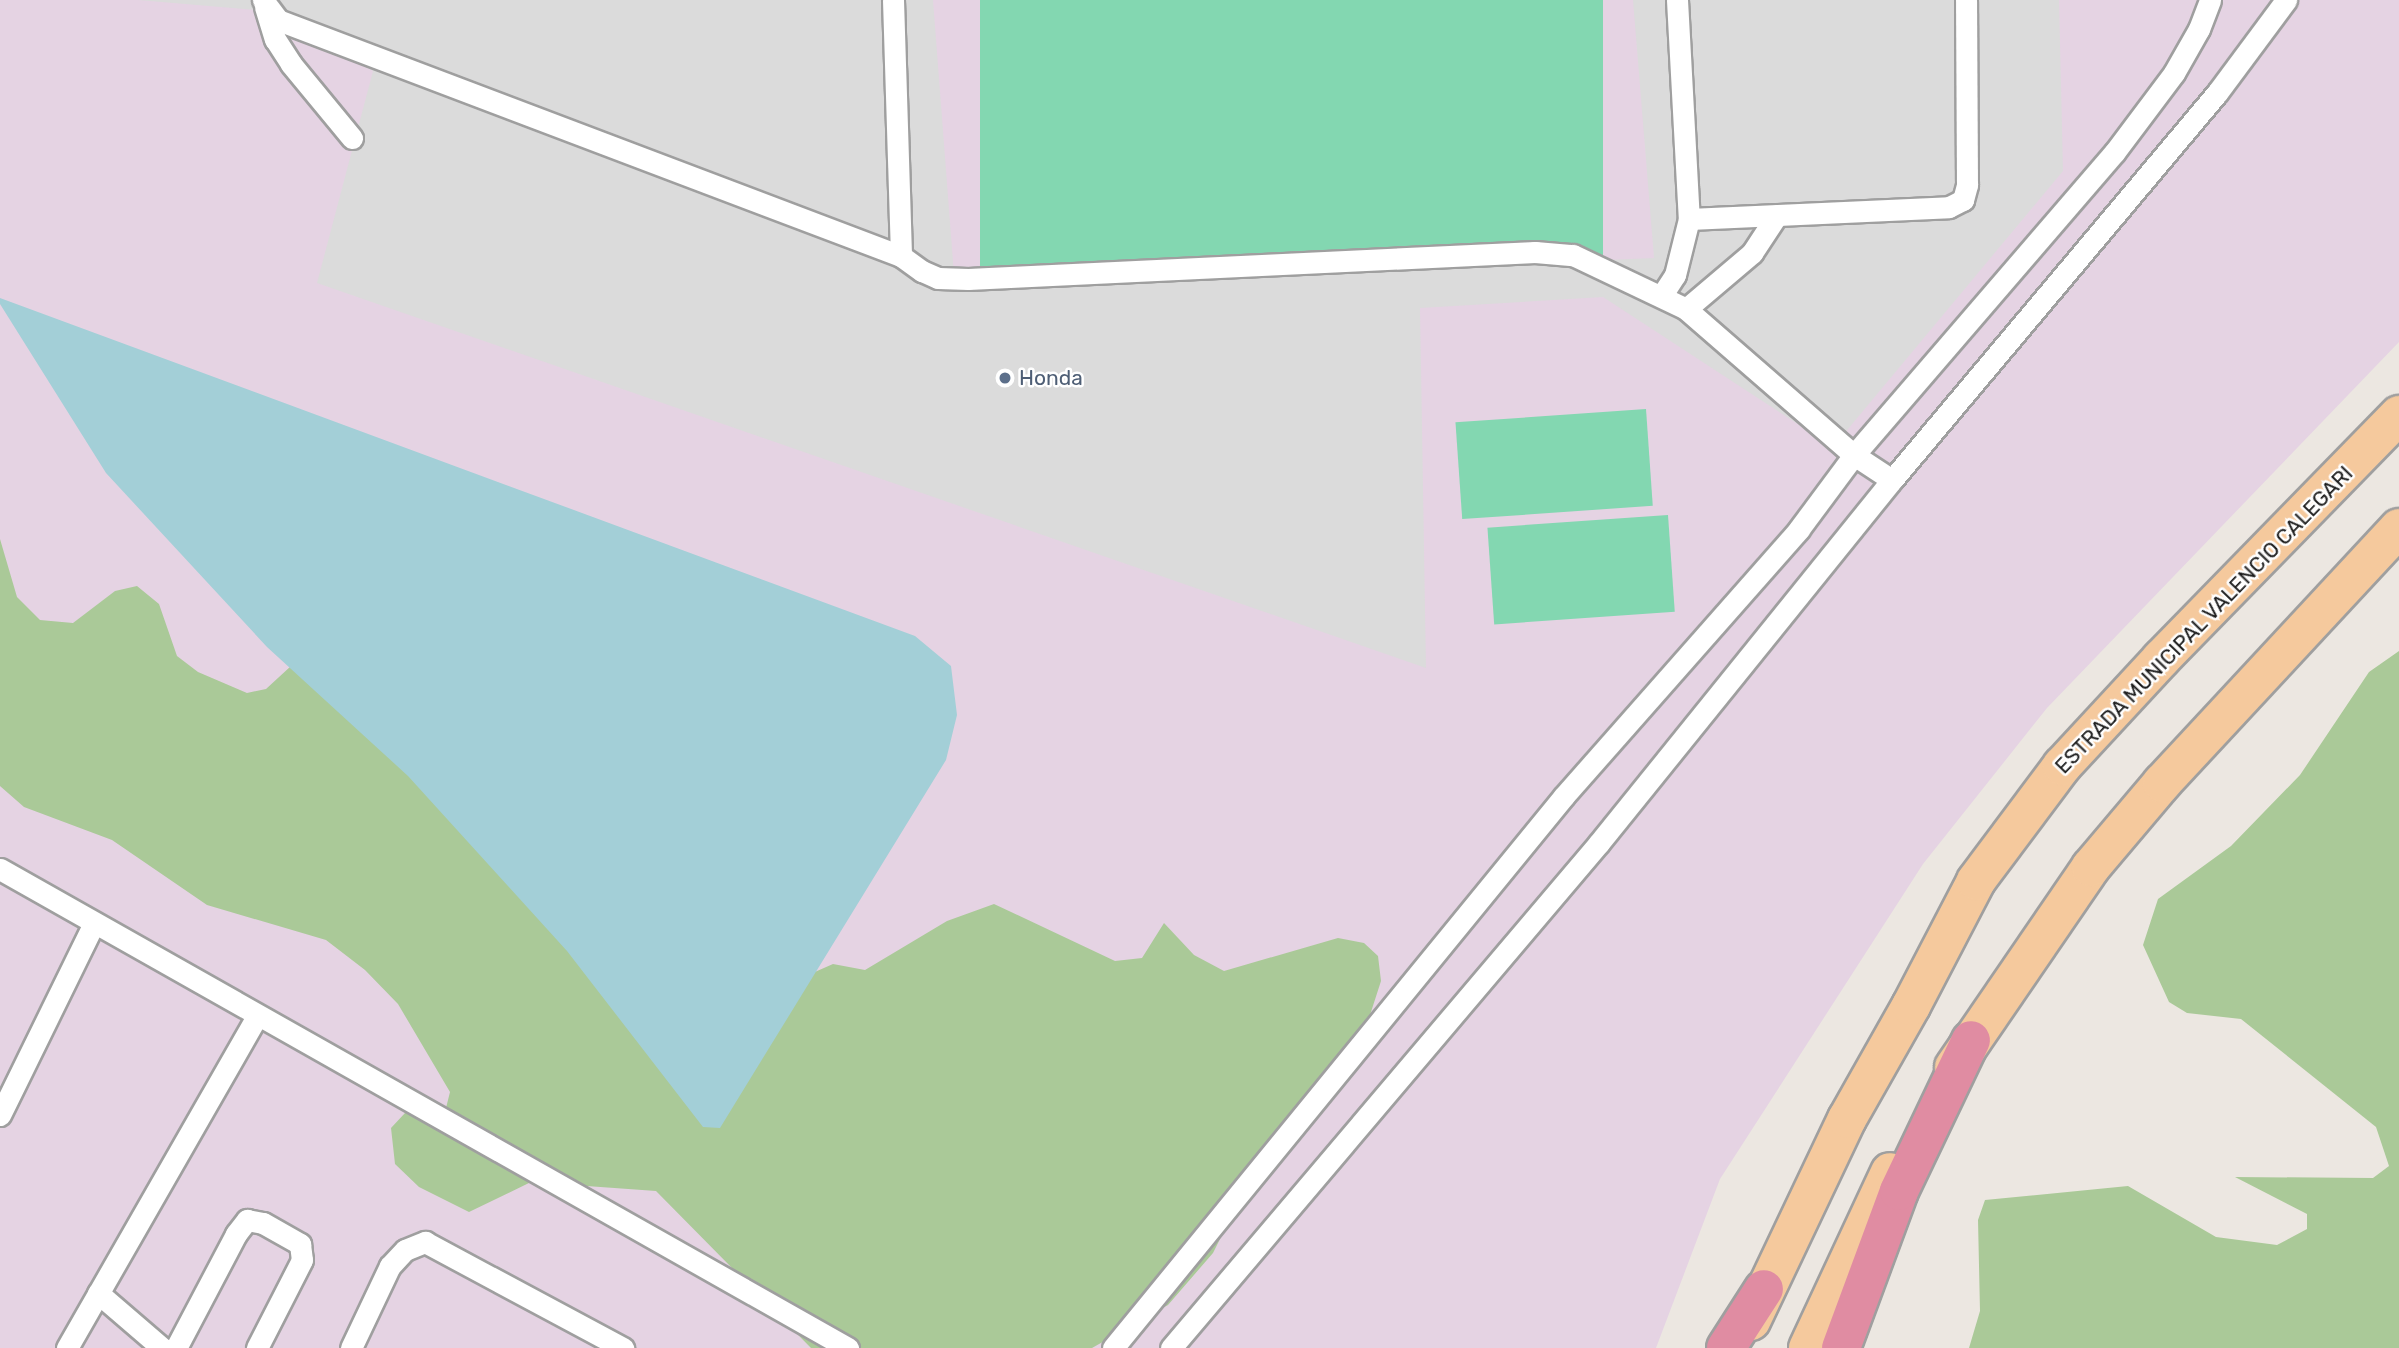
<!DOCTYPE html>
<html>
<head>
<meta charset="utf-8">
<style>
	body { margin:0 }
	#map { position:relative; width:2399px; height:1348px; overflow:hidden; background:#ece7e1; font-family:Rubik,sans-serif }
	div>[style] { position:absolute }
	.industrial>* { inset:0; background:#e5d3e3 }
	.forest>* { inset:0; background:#aac998 }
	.pitch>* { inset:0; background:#83d7b1; transform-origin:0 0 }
	.parking>* { inset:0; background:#dbdbdb }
	.water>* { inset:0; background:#a3cfd7 }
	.roads { filter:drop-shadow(2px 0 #9f9f9f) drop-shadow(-2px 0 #9f9f9f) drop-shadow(0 2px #9f9f9f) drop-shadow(0 -2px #9f9f9f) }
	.lane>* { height:21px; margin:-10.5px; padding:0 10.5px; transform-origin:10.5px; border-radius:10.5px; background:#fff }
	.primary>* { height:38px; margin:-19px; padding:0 19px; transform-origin:19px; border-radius:19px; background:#f5c99d }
	.highway>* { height:38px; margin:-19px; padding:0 19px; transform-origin:19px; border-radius:19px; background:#e08ca2 }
	.dots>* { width:19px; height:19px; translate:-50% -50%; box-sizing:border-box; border:4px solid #fff; border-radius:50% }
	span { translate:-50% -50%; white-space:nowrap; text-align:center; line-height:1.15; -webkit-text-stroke:5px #fff; paint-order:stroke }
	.service-label { font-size:21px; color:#4e5e75 }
	.left { translate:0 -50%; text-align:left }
	.street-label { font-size:21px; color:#1b1b1b }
</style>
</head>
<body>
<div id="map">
	<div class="industrial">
		<div style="clip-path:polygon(0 0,2399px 0,2399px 342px,2047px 708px,1923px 864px,1720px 1179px,1656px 1348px,0 1348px)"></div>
	</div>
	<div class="forest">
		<div style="clip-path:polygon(0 539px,17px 597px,40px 620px,73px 623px,115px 591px,137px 586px,159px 604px,177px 656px,198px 672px,247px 693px,266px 689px,291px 666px,767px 993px,833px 964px,865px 970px,947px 921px,994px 904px,1115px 961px,1142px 958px,1164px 923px,1194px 955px,1224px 971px,1338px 938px,1364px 943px,1378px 956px,1381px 981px,1361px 1043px,1269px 1141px,1213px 1253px,1168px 1305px,1092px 1348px,811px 1348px,656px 1191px,531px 1182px,469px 1212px,419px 1187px,395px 1164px,391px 1128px,405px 1113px,446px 1108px,450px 1092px,398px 1004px,365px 970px,326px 940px,207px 905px,112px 840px,24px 807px,0 786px)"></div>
		<div style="clip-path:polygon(2399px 651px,2399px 1348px,1969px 1348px,1980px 1311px,1978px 1220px,1985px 1200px,2128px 1186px,2216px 1237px,2277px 1245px,2307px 1229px,2307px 1214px,2235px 1177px,2373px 1178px,2389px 1166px,2376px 1127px,2241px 1019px,2187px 1013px,2169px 1002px,2143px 945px,2158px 899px,2231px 846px,2300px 775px,2369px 672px)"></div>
	</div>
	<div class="pitch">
		<div style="left:980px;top:0;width:623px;height:268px"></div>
		<div style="left:1646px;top:409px;width:97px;height:191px;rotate:86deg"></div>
		<div style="left:1668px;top:515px;width:97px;height:181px;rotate:86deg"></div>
	</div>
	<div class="parking">
		<div style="clip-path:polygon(138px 0,933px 0,955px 288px,1654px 258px,1633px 0,2059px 0,2063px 171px,1833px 447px,1603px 297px,1420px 308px,1426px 668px,317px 283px,373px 71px,268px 11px)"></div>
	</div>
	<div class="water">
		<div style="clip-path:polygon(0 298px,915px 636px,951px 666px,957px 715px,946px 760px,720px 1128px,703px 1127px,567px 951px,408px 776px,267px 647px,106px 473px,0 304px)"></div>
	</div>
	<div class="roads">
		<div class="lane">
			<div style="left:263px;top:0;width:25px;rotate:53deg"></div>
			<div style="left:278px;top:20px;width:666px;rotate:20.75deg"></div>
			<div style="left:901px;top:256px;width:26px;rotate:36deg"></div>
			<div style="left:922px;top:271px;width:17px;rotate:24deg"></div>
			<div style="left:938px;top:278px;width:30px;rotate:2deg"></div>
			<div style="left:968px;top:279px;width:568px;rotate:-2.73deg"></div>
			<div style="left:1535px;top:252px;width:38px;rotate:5deg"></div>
			<div style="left:1573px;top:255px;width:125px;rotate:25.5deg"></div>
			<div style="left:1686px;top:309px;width:223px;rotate:41deg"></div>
			<div style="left:1854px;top:455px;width:45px;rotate:33.3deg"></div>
			<div style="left:893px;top:0;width:256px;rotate:88.2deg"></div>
			<div style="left:1677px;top:0;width:219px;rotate:86.9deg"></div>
			<div style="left:1689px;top:219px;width:260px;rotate:-2.6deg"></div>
			<div style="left:1949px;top:207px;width:16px;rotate:-27deg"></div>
			<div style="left:1963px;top:200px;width:16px;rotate:-75deg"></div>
			<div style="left:1967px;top:185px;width:185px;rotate:-90.3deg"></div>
			<div style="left:265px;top:7px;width:34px;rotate:73deg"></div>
			<div style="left:275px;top:39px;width:30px;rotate:57deg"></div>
			<div style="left:291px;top:64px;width:96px;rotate:50.5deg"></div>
			<div style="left:1662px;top:295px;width:24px;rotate:-57deg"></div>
			<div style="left:1675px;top:275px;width:58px;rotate:-76deg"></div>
			<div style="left:1686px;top:309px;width:87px;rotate:-40.3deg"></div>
			<div style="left:1752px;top:253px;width:45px;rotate:-56.7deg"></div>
			<div style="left:0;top:869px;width:974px;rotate:29.46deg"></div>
			<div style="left:0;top:1115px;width:214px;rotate:-63.9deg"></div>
			<div style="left:98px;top:1293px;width:84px;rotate:40.7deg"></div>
			<div style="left:67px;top:1348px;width:383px;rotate:-60.2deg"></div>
			<div style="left:176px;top:1348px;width:129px;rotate:-62.2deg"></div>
			<div style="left:236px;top:1234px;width:18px;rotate:-52deg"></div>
			<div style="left:247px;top:1220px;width:16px;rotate:11deg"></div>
			<div style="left:263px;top:1223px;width:43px;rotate:29.6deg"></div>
			<div style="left:300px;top:1244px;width:16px;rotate:83deg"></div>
			<div style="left:302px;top:1260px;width:99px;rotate:117.1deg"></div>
			<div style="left:351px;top:1348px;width:91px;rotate:-64.6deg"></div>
			<div style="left:390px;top:1266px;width:22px;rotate:-47deg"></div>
			<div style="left:405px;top:1250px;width:22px;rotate:-22deg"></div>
			<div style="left:425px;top:1242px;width:225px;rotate:28.2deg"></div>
			<div style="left:1113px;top:1348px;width:713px;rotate:-50.75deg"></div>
			<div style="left:1564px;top:796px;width:356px;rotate:-48.6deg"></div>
			<div style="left:1799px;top:529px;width:92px;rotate:-53.4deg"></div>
			<div style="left:1854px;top:455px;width:399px;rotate:-49.3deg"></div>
			<div style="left:2114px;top:153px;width:100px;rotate:-53.1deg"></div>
			<div style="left:2174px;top:73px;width:51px;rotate:-60.4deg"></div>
			<div style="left:2199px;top:29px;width:31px;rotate:-69deg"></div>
			<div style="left:1171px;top:1348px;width:662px;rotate:-49.72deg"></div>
			<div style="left:1599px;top:843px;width:466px;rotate:-51.1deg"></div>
			<div style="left:1892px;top:480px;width:505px;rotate:-49.98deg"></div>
			<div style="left:2217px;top:93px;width:116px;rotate:-53.4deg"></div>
		</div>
		<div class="primary">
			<div style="left:1954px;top:1067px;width:242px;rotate:-55.6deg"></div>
			<div style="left:2091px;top:867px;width:110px;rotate:-49.8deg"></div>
			<div style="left:2162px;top:783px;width:348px;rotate:-47.1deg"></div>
			<div style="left:1751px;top:1321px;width:224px;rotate:-64.6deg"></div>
			<div style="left:1847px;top:1119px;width:130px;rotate:-60.5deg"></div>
			<div style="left:1911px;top:1006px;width:141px;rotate:-62.5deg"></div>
			<div style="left:1976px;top:881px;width:144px;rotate:-53.2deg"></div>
			<div style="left:2062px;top:766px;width:146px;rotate:-47.2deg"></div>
			<div style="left:2161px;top:659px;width:341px;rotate:-45.7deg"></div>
			<div style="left:1808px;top:1348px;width:194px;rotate:-65deg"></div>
		</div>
		<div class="highway">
			<div style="left:1726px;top:1348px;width:70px;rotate:-57.2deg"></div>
			<div style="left:1841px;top:1348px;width:167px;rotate:-69.7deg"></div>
			<div style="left:1899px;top:1191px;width:167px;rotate:-64.5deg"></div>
		</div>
	</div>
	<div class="dots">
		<div style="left:1005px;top:378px;background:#5c6f8a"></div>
	</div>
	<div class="service-label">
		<span class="left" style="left:1019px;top:378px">Honda</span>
	</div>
	<div class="street-label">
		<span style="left:2204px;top:620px;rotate:-46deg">ESTRADA MUNICIPAL VALENCIO CALEGARI</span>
	</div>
</div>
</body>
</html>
